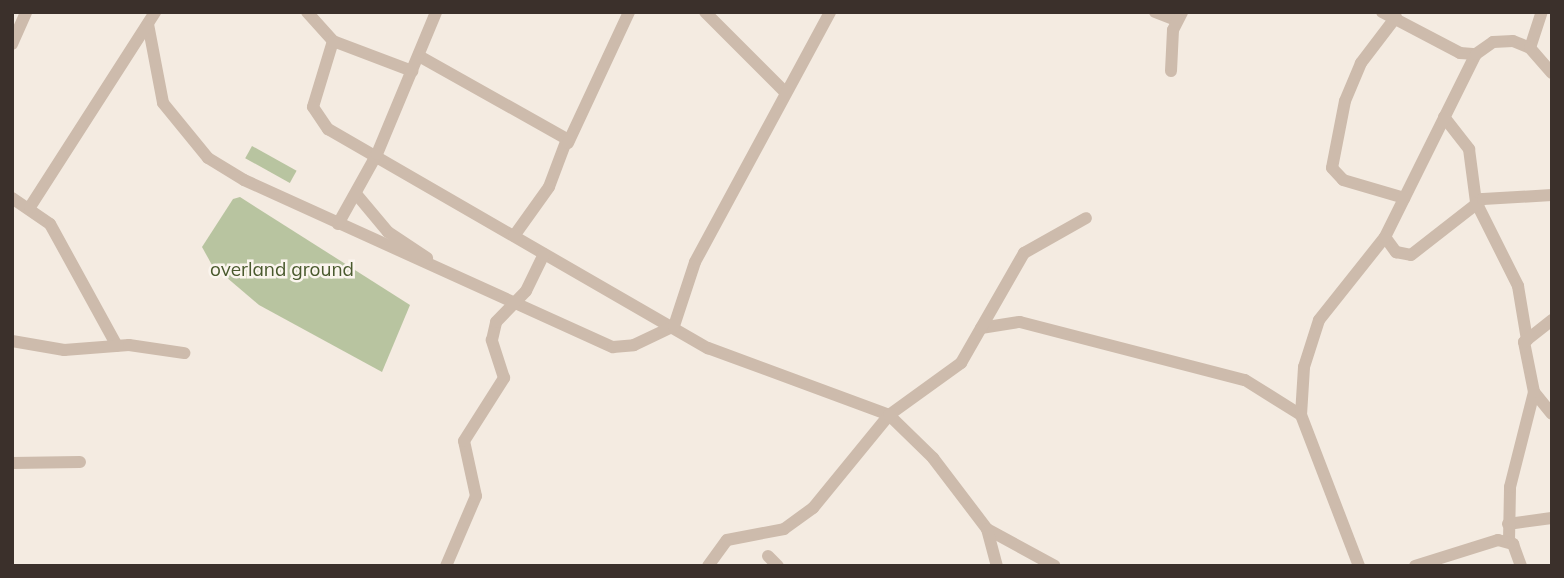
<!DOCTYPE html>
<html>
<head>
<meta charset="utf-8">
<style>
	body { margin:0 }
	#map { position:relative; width:1564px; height:578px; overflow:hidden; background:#f4ebe1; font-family:Mulish,sans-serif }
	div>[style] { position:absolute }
	.green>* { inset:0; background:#b8c4a0; transform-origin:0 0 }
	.minor>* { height:12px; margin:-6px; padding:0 6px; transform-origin:6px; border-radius:6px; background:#cdbbac }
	span { translate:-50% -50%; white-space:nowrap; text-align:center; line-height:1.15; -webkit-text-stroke:5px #fbf5ee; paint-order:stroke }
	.park-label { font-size:19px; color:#4a5a2e }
	.frame { position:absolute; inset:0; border:14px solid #3b302b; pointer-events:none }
</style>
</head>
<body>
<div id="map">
	<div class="green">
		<div style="left:252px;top:146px;width:51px;height:14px;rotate:29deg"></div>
		<div style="clip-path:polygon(240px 197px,410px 305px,382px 372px,259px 305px,212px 265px,202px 247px,233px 199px)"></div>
	</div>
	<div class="minor">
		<div style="left:307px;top:12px;width:39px;rotate:48deg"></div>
		<div style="left:333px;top:41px;width:69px;rotate:106.9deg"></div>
		<div style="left:313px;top:107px;width:27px;rotate:56deg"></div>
		<div style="left:328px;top:129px;width:439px;rotate:30deg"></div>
		<div style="left:708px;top:348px;width:193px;rotate:20.3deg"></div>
		<div style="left:889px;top:415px;width:62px;rotate:44.3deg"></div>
		<div style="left:933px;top:458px;width:89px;rotate:52.7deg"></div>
		<div style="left:987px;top:529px;width:77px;rotate:28.6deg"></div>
		<div style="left:705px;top:12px;width:112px;rotate:45deg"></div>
		<div style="left:1155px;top:12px;width:22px;rotate:21deg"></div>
		<div style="left:1382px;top:12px;width:88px;rotate:27.7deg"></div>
		<div style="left:1460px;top:53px;width:16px;rotate:4deg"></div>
		<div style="left:1396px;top:17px;width:58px;rotate:127.3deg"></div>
		<div style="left:1361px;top:63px;width:41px;rotate:112.8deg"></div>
		<div style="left:1345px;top:101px;width:68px;rotate:101deg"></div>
		<div style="left:1332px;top:168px;width:16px;rotate:47deg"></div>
		<div style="left:1343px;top:180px;width:64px;rotate:16.4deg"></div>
		<div style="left:148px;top:24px;width:80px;rotate:79.2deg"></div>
		<div style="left:163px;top:103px;width:71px;rotate:50.7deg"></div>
		<div style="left:208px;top:158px;width:42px;rotate:31.4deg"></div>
		<div style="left:244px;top:180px;width:405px;rotate:24.4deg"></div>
		<div style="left:613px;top:347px;width:21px;rotate:-5deg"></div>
		<div style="left:634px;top:345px;width:44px;rotate:-25.4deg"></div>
		<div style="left:333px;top:41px;width:85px;rotate:20.8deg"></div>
		<div style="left:12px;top:44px;width:35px;rotate:-66deg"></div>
		<div style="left:1530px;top:48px;width:38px;rotate:-72deg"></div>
		<div style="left:419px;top:56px;width:170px;rotate:29.3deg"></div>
		<div style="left:567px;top:139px;width:51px;rotate:110.6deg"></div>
		<div style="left:549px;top:187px;width:60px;rotate:125.5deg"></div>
		<div style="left:1171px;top:71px;width:41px;rotate:-87.2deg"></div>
		<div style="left:1173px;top:30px;width:20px;rotate:-63deg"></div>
		<div style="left:1444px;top:117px;width:41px;rotate:52deg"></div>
		<div style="left:1469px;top:149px;width:53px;rotate:82.5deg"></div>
		<div style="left:1476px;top:202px;width:94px;rotate:63.4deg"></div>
		<div style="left:1518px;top:286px;width:55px;rotate:80.5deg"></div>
		<div style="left:568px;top:143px;width:145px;rotate:-65deg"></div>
		<div style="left:357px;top:195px;width:48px;rotate:50deg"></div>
		<div style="left:388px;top:232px;width:47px;rotate:33.7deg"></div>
		<div style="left:12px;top:198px;width:46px;rotate:34.4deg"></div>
		<div style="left:50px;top:224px;width:139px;rotate:61.2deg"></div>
		<div style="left:30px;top:207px;width:232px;rotate:-57.3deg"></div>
		<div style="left:338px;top:224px;width:80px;rotate:-60.9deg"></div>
		<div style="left:377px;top:154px;width:154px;rotate:-67.4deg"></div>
		<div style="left:1385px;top:237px;width:19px;rotate:54deg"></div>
		<div style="left:1396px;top:252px;width:15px;rotate:11deg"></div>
		<div style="left:1411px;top:255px;width:91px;rotate:-37.9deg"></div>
		<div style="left:1483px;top:199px;width:69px;rotate:-3.3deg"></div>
		<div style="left:674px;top:326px;width:67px;rotate:-71.8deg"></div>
		<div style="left:695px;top:262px;width:284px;rotate:-61.6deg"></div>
		<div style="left:981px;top:328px;width:39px;rotate:-9deg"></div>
		<div style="left:1020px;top:322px;width:232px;rotate:14.5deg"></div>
		<div style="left:1245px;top:380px;width:66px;rotate:32deg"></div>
		<div style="left:12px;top:341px;width:53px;rotate:9.8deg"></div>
		<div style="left:64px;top:350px;width:65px;rotate:-4.4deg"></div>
		<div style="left:129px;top:345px;width:56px;rotate:8.3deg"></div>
		<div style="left:1534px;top:392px;width:28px;rotate:51deg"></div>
		<div style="left:12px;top:463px;width:68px;rotate:-0.8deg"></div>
		<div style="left:1508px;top:524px;width:44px;rotate:-7.8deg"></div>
		<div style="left:987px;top:529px;width:38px;rotate:75deg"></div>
		<div style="left:1509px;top:541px;width:54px;rotate:-88.9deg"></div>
		<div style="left:1510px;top:487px;width:98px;rotate:-75.8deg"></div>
		<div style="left:1534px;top:392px;width:51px;rotate:-101.3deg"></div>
		<div style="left:1524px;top:342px;width:36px;rotate:-38deg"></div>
		<div style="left:768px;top:556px;width:14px;rotate:45deg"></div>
		<div style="left:446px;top:566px;width:76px;rotate:-66.8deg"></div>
		<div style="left:476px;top:496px;width:56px;rotate:-102.3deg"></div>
		<div style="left:464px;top:441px;width:75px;rotate:-57.6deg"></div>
		<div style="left:504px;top:378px;width:40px;rotate:-108deg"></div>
		<div style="left:492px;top:340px;width:18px;rotate:-77deg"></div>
		<div style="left:496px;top:322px;width:43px;rotate:-45.9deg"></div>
		<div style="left:526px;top:291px;width:41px;rotate:-64.1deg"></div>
		<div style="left:708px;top:566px;width:32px;rotate:-54deg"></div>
		<div style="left:727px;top:540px;width:58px;rotate:-10.9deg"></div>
		<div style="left:784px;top:529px;width:36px;rotate:-36deg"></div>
		<div style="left:813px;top:508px;width:120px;rotate:-50.7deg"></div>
		<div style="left:889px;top:415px;width:89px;rotate:-35.8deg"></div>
		<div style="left:961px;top:363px;width:127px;rotate:-60.2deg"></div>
		<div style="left:1024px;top:253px;width:71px;rotate:-29.4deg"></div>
		<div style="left:1359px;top:566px;width:162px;rotate:-111deg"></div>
		<div style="left:1301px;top:415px;width:48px;rotate:-86.4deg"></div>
		<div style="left:1304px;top:367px;width:49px;rotate:-72.3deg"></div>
		<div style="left:1319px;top:320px;width:106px;rotate:-51.5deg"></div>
		<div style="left:1385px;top:237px;width:204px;rotate:-63.6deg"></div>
		<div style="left:1476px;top:54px;width:21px;rotate:-35deg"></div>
		<div style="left:1493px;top:42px;width:20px;rotate:-3deg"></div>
		<div style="left:1513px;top:41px;width:18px;rotate:22deg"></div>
		<div style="left:1530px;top:48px;width:33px;rotate:49deg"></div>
		<div style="left:1415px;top:566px;width:87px;rotate:-17.4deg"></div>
		<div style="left:1498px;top:540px;width:16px;rotate:15deg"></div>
		<div style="left:1513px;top:544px;width:23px;rotate:70deg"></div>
	</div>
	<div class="park-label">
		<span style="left:282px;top:270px">overland ground</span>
	</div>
	<div class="frame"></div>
</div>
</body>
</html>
